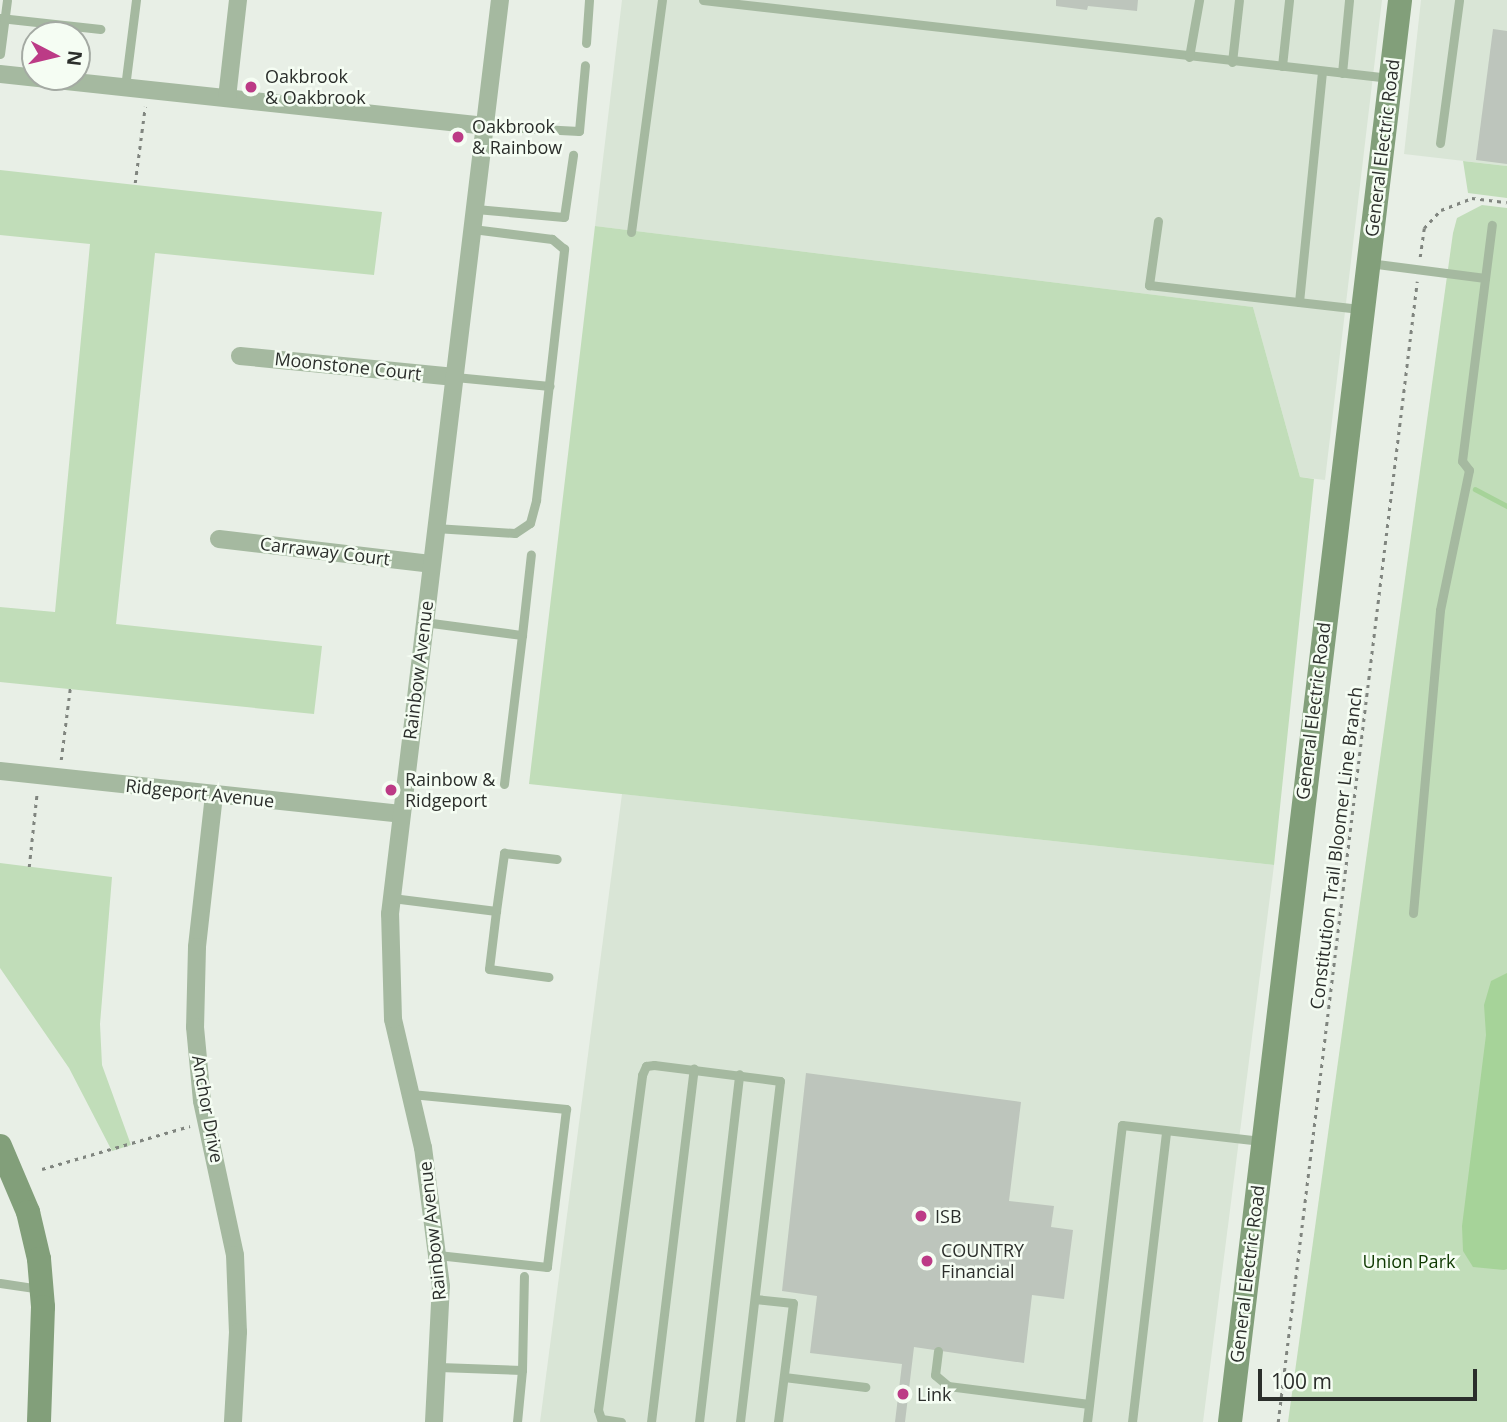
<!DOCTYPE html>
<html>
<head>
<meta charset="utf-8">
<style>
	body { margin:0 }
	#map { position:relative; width:1507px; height:1422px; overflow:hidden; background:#e8efe6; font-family:"Open Sans",sans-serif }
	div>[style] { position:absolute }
	.built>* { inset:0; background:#d9e5d6 }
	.green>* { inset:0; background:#c1ddb9 }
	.water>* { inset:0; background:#a6d399 }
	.stream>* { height:4.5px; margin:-2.25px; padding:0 2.25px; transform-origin:2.25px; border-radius:2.25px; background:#a6d399 }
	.building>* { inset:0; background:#bdc5bc }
	.path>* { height:2.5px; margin-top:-1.25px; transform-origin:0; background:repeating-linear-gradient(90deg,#80857f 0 3.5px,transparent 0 8.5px) }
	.service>* { height:9px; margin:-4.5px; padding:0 4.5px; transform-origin:4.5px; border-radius:4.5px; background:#a5b9a0 }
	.minor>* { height:18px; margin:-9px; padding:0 9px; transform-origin:9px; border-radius:9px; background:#a5b9a0 }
	.secondary>* { height:24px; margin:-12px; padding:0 12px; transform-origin:12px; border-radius:12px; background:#829f7a }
	.dots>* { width:19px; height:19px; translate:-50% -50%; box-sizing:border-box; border:4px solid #f5fdf3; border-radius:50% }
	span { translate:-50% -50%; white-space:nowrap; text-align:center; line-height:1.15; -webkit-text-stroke:5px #f5fdf3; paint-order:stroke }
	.poi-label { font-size:18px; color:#2b2e2b }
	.left { translate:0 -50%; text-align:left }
	.street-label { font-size:18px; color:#2b2e2b }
	.park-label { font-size:18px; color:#0e3900 }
	.north { position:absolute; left:21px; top:21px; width:70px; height:70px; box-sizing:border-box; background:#f5fdf3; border:2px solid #a4aaa3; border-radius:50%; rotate:97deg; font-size:19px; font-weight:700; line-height:28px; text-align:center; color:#2b2e2b }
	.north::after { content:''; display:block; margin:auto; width:24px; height:32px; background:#bc3b86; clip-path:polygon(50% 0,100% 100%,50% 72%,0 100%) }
	.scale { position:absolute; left:1258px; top:1369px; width:219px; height:32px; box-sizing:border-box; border:4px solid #2b2e2b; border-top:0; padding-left:9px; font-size:21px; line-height:24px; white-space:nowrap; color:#2b2e2b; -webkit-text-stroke:5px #f5fdf3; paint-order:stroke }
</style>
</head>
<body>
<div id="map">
	<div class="built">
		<div style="clip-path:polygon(622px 0,1382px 0,1325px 480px,1300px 477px,1253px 307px,595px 226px)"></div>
		<div style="clip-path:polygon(1421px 0,1507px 0,1507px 166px,1404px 154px)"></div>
		<div style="clip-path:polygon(622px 794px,1274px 865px,1203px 1422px,540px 1422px)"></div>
	</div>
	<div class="green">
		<div style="clip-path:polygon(1463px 161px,1507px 166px,1507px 198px,1468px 193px)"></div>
		<div style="clip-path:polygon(0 170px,382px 212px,374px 275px,155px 253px,116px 624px,322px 646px,314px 714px,0 682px,0 607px,55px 612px,90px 244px,0 235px)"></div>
		<div style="clip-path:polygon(1482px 205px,1507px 208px,1507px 1422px,1288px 1422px,1453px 233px,1457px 218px)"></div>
		<div style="clip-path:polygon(595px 226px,1253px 307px,1300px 477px,1314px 479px,1274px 865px,529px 784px)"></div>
		<div style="clip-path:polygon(0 863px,112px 877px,100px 1024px,102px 1065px,131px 1145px,112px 1151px,69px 1068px,0 968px)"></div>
	</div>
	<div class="water">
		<div style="clip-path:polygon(1507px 973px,1507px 1269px,1504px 1270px,1473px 1267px,1463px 1251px,1462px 1226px,1486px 1035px,1484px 1005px,1491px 981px)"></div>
	</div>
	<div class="stream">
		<div style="left:1475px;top:489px;width:36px;rotate:28deg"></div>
	</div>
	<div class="building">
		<div style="clip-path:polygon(1056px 0,1138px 0,1137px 11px,1088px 6px,1087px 10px,1056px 6px)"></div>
		<div style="clip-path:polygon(1493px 29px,1507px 31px,1507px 164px,1476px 160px)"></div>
		<div style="clip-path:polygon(806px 1073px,1021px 1102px,1009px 1201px,1054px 1206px,1051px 1227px,1073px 1230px,1064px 1299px,1032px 1295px,1024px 1363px,914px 1347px,905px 1422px,895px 1422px,902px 1364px,810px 1353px,817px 1296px,782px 1291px)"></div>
	</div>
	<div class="path">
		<div style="left:135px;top:183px;width:77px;rotate:-82.5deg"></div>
		<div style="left:1420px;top:257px;width:29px;rotate:-82deg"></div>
		<div style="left:1424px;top:228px;width:25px;rotate:-47deg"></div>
		<div style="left:1441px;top:210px;width:33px;rotate:-21deg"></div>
		<div style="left:1472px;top:198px;width:35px;rotate:7deg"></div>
		<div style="left:61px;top:760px;width:72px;rotate:-82.8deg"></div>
		<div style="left:29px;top:867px;width:75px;rotate:-83.9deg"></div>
		<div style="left:42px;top:1169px;width:154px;rotate:-16.2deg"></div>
		<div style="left:1278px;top:1422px;width:1149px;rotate:-83.05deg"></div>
	</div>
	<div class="service">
		<div style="left:703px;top:0;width:691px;rotate:6.48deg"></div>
		<div style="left:0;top:18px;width:101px;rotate:6.3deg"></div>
		<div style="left:586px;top:43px;width:43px;rotate:-86deg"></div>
		<div style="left:0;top:54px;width:54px;rotate:-82.6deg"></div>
		<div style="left:1189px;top:57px;width:58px;rotate:-80deg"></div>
		<div style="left:1232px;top:62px;width:62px;rotate:-83.6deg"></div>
		<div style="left:1282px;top:66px;width:66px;rotate:-83.9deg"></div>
		<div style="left:1342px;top:73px;width:73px;rotate:-84.5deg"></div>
		<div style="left:125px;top:87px;width:88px;rotate:-82.8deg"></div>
		<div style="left:485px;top:126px;width:94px;rotate:3deg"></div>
		<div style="left:579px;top:131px;width:66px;rotate:-84.8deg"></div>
		<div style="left:1440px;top:143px;width:144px;rotate:-82.4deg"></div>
		<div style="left:476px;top:209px;width:88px;rotate:5.2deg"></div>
		<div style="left:564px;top:217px;width:63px;rotate:-81.7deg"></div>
		<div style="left:1158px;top:221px;width:65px;rotate:98deg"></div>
		<div style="left:1149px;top:285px;width:212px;rotate:6.5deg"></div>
		<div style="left:631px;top:232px;width:234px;rotate:-82.4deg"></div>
		<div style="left:1369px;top:263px;width:117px;rotate:7.4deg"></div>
		<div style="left:1299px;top:302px;width:232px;rotate:-84.3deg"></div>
		<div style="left:455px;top:377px;width:95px;rotate:5.4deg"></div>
		<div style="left:435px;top:528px;width:80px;rotate:3.6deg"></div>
		<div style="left:515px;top:533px;width:18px;rotate:-34deg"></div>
		<div style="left:530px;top:523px;width:24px;rotate:-75deg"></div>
		<div style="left:536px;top:500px;width:253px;rotate:-83.6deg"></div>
		<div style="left:564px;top:249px;width:16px;rotate:-140deg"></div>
		<div style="left:552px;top:239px;width:80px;rotate:-172.8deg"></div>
		<div style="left:424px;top:622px;width:99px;rotate:7.6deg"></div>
		<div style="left:522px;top:635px;width:150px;rotate:96.9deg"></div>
		<div style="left:522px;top:635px;width:81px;rotate:-83.7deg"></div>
		<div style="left:392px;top:898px;width:105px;rotate:7.1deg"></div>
		<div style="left:496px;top:911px;width:58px;rotate:96.9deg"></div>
		<div style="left:489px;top:969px;width:60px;rotate:7.7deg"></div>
		<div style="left:496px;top:911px;width:59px;rotate:-82.1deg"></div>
		<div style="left:504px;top:853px;width:53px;rotate:6.5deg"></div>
		<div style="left:1413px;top:913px;width:304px;rotate:-84.9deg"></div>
		<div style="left:1440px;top:610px;width:143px;rotate:-78.3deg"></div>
		<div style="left:1469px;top:470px;width:11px;rotate:-128deg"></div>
		<div style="left:1462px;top:461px;width:238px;rotate:-82.8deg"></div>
		<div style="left:411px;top:1094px;width:156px;rotate:5.5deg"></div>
		<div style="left:566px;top:1109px;width:159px;rotate:96.9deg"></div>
		<div style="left:547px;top:1267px;width:110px;rotate:-173.7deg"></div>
		<div style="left:0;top:1283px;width:40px;rotate:8.5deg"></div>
		<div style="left:755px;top:1299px;width:38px;rotate:6deg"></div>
		<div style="left:793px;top:1303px;width:120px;rotate:97.2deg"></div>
		<div style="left:938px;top:1351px;width:24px;rotate:97deg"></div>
		<div style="left:935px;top:1375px;width:17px;rotate:40deg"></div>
		<div style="left:948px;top:1386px;width:142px;rotate:7.3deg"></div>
		<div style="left:439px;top:1367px;width:83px;rotate:2.1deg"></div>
		<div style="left:522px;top:1370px;width:52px;rotate:95.5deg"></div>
		<div style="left:522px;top:1370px;width:94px;rotate:-88.8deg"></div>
		<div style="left:784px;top:1377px;width:82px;rotate:7deg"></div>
		<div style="left:621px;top:1422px;width:20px;rotate:-171deg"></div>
		<div style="left:601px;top:1419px;width:9px;rotate:-108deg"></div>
		<div style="left:598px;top:1410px;width:338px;rotate:-82.5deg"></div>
		<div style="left:642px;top:1075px;width:10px;rotate:-66deg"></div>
		<div style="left:646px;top:1066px;width:8px;rotate:-7deg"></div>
		<div style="left:654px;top:1065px;width:127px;rotate:7.2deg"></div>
		<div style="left:780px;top:1081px;width:343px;rotate:96.7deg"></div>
		<div style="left:651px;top:1422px;width:356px;rotate:-83.1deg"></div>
		<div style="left:699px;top:1422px;width:350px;rotate:-83.4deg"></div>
		<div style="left:1087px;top:1422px;width:299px;rotate:-83.3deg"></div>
		<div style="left:1122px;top:1125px;width:140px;rotate:6.6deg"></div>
		<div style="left:1132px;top:1422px;width:293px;rotate:-83.3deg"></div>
	</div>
	<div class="minor">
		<div style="left:0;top:74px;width:488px;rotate:6.1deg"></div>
		<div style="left:227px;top:98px;width:99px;rotate:-83.6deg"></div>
		<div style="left:240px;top:356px;width:216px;rotate:5.6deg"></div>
		<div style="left:219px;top:539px;width:213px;rotate:6.7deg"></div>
		<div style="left:0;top:771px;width:403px;rotate:6.1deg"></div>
		<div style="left:214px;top:795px;width:153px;rotate:96.4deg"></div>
		<div style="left:197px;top:947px;width:80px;rotate:91.4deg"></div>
		<div style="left:195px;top:1027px;width:74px;rotate:84.6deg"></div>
		<div style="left:202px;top:1101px;width:157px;rotate:77.9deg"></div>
		<div style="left:235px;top:1255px;width:77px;rotate:87.8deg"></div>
		<div style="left:238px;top:1332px;width:90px;rotate:93.2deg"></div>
		<div style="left:434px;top:1422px;width:136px;rotate:-87.1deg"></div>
		<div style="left:441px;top:1286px;width:139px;rotate:-97.4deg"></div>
		<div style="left:423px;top:1148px;width:132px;rotate:-103.1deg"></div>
		<div style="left:393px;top:1019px;width:105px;rotate:-91.6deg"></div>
		<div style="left:390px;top:914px;width:921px;rotate:-83.14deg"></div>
	</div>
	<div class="secondary">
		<div style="left:0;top:1146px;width:72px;rotate:67deg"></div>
		<div style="left:28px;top:1212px;width:48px;rotate:76.8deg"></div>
		<div style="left:39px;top:1259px;width:48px;rotate:85.2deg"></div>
		<div style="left:43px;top:1307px;width:115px;rotate:92deg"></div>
		<div style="left:1230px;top:1422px;width:1432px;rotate:-83.18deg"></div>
	</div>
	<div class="dots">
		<div style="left:251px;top:87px;background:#bc3b86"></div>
		<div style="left:458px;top:137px;background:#bc3b86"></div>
		<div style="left:391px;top:790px;background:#bc3b86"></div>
		<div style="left:921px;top:1216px;background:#bc3b86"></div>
		<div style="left:927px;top:1261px;background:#bc3b86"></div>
		<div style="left:903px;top:1394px;background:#bc3b86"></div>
	</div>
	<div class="poi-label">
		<span class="left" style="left:265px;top:87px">Oakbrook<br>&amp; Oakbrook</span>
		<span class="left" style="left:472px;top:137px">Oakbrook<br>&amp; Rainbow</span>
		<span class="left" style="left:405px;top:790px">Rainbow &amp;<br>Ridgeport</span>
		<span class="left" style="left:935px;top:1216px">ISB</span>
		<span class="left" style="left:941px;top:1261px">COUNTRY<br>Financial</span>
		<span class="left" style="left:917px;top:1394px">Link</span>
	</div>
	<div class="street-label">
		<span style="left:1382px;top:148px;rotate:-83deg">General Electric Road</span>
		<span style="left:348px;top:366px;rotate:6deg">Moonstone Court</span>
		<span style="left:325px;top:551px;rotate:7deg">Carraway Court</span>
		<span style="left:418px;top:670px;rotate:-83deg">Rainbow Avenue</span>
		<span style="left:1313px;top:711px;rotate:-83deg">General Electric Road</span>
		<span style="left:200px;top:793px;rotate:6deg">Ridgeport Avenue</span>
		<span style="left:1336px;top:848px;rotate:-83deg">Constitution Trail Bloomer Line Branch</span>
		<span style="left:208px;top:1109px;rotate:80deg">Anchor Drive</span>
		<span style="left:432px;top:1231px;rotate:-96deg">Rainbow Avenue</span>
		<span style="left:1247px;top:1274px;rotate:-83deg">General Electric Road</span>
	</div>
	<div class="park-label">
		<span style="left:1409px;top:1261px">Union Park</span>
	</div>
	<div class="north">N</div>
	<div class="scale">100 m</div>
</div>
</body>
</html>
